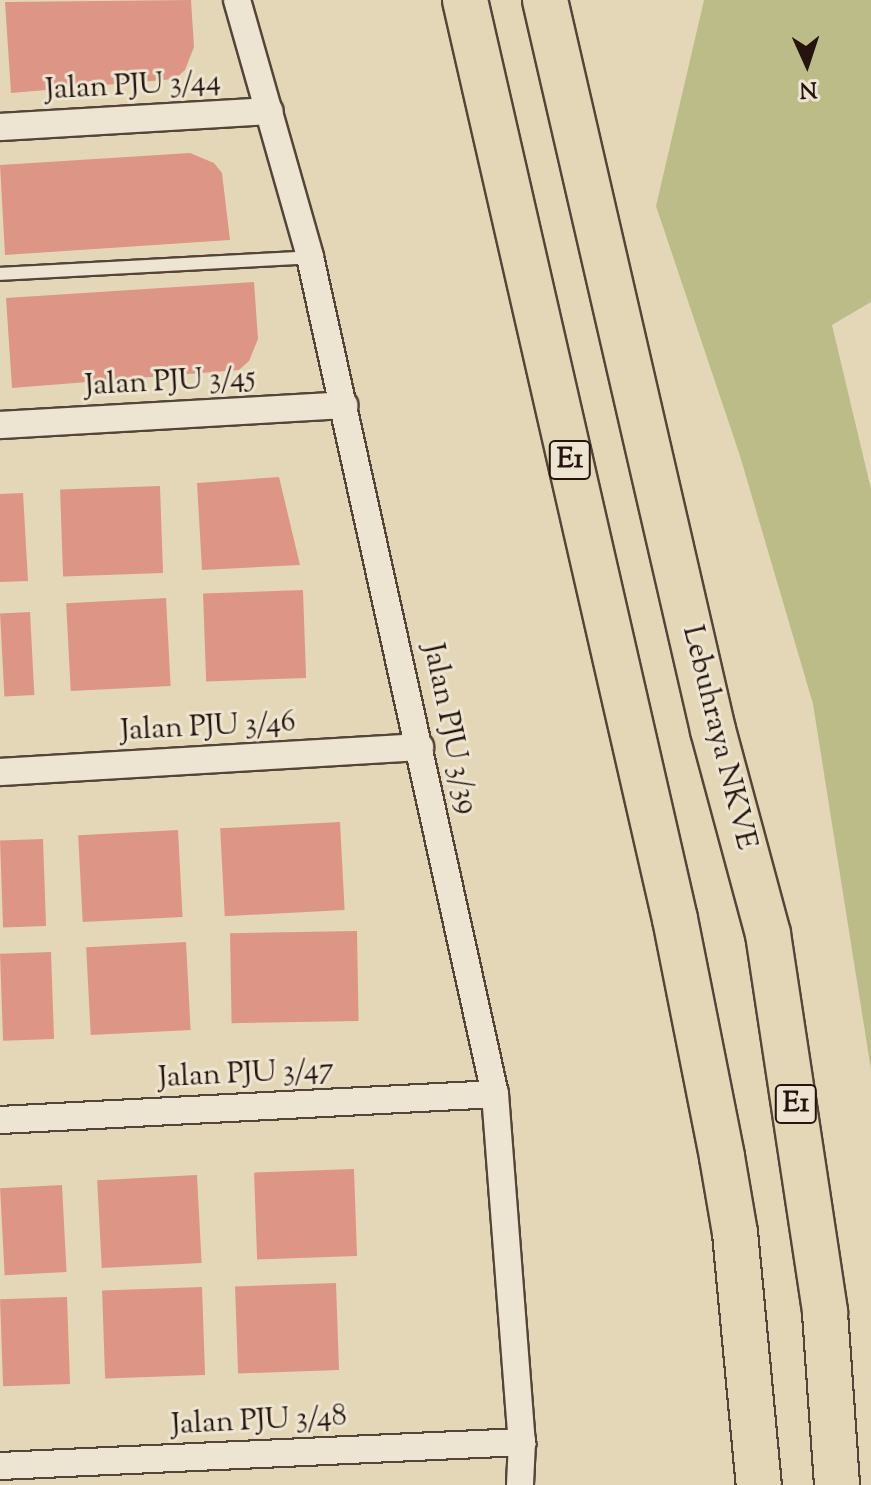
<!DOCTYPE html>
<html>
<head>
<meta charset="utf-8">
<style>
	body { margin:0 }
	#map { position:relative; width:871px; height:1485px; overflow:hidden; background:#e4d7b8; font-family:"Sorts Mill Goudy",serif }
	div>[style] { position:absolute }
	.green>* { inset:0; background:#bcbc89 }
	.building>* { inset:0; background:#dd9686; transform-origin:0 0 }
	.roads { filter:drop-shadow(2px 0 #544538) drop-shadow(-2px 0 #544538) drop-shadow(0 2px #544538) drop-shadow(0 -2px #544538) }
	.lane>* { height:12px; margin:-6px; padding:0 6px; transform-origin:6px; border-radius:6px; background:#ede5d1 }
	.street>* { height:26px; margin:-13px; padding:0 13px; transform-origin:13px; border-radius:13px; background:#ede5d1 }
	.highway>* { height:44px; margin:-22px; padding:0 22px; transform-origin:22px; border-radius:22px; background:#e4d7b8 }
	span { translate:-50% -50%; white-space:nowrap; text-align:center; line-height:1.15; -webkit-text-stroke:6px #ede5d1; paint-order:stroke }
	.shield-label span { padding:2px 6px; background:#ede5d1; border:2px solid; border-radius:6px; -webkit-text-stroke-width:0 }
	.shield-label { font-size:28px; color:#24140d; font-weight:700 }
	.street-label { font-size:30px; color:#24140d }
	.north { position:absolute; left:767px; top:24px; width:80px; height:80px; -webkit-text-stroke:6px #ede5d1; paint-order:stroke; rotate:177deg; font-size:22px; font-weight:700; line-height:32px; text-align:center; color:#24140d }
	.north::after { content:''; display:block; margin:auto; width:28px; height:36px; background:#24140d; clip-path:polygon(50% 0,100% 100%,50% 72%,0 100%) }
</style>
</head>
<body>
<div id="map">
	<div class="green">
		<div style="clip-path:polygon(704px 0,871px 0,871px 302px,832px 325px,871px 489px,871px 1070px,813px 704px,740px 456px,656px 206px)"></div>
	</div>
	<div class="building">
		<div style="clip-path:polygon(191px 0,194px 47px,185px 70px,175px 79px,11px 93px,5px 2px)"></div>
		<div style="clip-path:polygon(190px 153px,214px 163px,222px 173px,230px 240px,5px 255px,0 165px)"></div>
		<div style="clip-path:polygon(254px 282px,258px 339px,249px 361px,239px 370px,12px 388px,6px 298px)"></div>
		<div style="clip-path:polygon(279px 477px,300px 565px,202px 570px,197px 483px)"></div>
		<div style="left:160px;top:486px;width:87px;height:100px;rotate:88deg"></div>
		<div style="clip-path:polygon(23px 493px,28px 581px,0 582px,0 494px)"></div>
		<div style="left:303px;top:590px;width:88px;height:100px;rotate:88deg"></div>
		<div style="left:166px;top:598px;width:88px;height:100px;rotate:87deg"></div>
		<div style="left:30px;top:612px;width:83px;height:30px;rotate:87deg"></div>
		<div style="left:340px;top:822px;width:88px;height:120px;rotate:87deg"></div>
		<div style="left:178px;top:830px;width:87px;height:100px;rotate:87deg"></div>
		<div style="left:43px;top:839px;width:87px;height:43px;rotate:88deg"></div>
		<div style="left:357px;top:931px;width:90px;height:127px;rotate:89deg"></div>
		<div style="left:186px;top:942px;width:88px;height:100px;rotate:87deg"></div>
		<div style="left:51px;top:952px;width:87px;height:51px;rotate:88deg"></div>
		<div style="left:354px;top:1169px;width:87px;height:100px;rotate:88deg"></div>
		<div style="left:197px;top:1175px;width:88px;height:100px;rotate:87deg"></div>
		<div style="left:62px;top:1185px;width:87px;height:62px;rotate:87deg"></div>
		<div style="left:336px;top:1283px;width:87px;height:101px;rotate:88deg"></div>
		<div style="left:202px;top:1287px;width:88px;height:100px;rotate:88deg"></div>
		<div style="left:67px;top:1297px;width:87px;height:67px;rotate:88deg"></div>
	</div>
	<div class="roads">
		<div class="lane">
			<div style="left:0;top:274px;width:310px;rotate:-3.1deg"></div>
		</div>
		<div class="street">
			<div style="left:237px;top:0;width:267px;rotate:74.1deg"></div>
			<div style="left:310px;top:257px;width:857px;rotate:77.54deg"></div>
			<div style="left:495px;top:1094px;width:349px;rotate:85.6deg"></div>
			<div style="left:522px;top:1442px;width:43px;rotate:92.7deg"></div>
			<div style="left:0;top:127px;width:270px;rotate:-3.4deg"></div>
			<div style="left:0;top:425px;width:345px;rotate:-3.3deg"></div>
			<div style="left:0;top:772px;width:421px;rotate:-3.4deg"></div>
			<div style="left:0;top:1120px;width:496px;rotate:-3deg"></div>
			<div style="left:0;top:1466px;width:523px;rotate:-2.63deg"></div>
		</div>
		<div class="highway">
			<div style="left:465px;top:0;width:943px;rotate:77.13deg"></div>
			<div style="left:675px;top:919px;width:243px;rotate:78.8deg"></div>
			<div style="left:722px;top:1157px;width:77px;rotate:80.3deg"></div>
			<div style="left:735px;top:1233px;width:253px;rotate:84.6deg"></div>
			<div style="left:545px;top:0;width:749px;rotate:77.04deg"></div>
			<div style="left:713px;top:730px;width:211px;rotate:74.9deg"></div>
			<div style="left:768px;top:934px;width:383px;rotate:81.4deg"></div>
			<div style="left:825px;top:1313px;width:172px;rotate:86deg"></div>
		</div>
	</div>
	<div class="shield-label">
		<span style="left:570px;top:460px">E1</span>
		<span style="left:796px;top:1104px">E1</span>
	</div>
	<div class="street-label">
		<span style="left:133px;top:87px;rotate:-3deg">Jalan PJU 3/44</span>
		<span style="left:170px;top:383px;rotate:-3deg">Jalan PJU 3/45</span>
		<span style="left:208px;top:728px;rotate:-3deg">Jalan PJU 3/46</span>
		<span style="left:449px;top:729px;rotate:78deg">Jalan PJU 3/39</span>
		<span style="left:718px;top:738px;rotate:76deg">Lebuhraya NKVE</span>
		<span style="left:246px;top:1075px;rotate:-3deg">Jalan PJU 3/47</span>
		<span style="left:259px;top:1422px;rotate:-3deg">Jalan PJU 3/48</span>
	</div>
	<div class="north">N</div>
</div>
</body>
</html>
